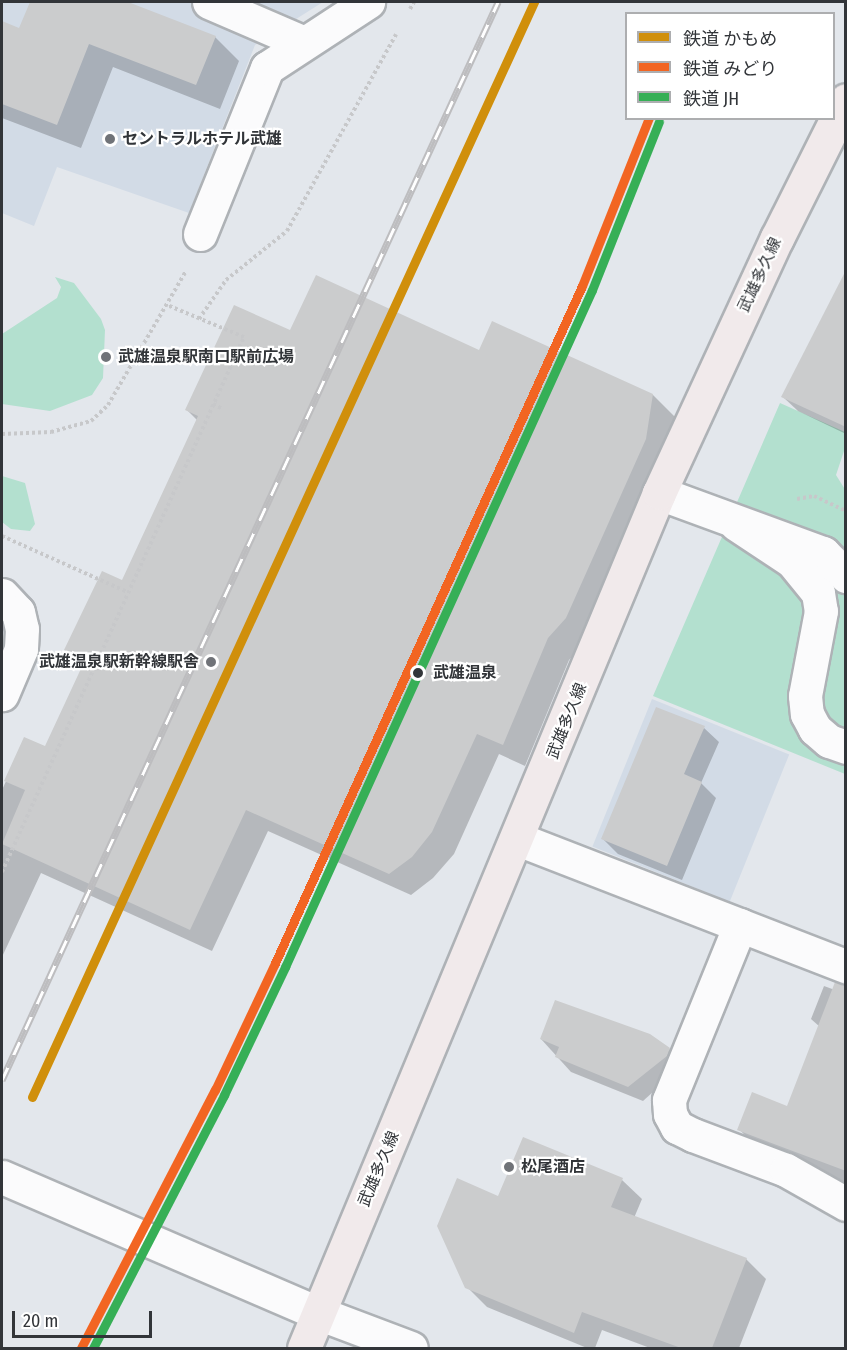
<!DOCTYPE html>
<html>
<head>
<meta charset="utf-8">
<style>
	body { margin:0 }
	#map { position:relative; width:847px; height:1350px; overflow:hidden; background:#e3e7ec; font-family:"Fira Sans Condensed","Noto Sans JP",sans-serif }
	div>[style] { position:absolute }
	.built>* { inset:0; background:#d2dbe6; transform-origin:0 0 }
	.green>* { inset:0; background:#b3e0cf }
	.shadow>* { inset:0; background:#0003 }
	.building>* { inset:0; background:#cbcccd }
	.path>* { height:4px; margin-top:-2px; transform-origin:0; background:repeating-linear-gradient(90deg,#c7c8ca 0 3px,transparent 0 6px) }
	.roads { filter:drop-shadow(2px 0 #aeb2b6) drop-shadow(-2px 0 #aeb2b6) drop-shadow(0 2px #aeb2b6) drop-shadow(0 -2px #aeb2b6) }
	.minor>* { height:33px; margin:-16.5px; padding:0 16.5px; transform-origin:16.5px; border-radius:16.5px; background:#fbfbfc }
	.major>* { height:33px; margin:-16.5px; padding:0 16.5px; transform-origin:16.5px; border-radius:16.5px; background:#f1eaeb }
	.rail>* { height:7px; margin-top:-3.5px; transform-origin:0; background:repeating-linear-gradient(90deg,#fff 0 14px,#bdbdbf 0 28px); box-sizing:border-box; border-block:2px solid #bdbdbf }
	.rail-1>* { height:9px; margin:-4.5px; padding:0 4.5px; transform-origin:4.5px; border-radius:4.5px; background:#d08f0b }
	.rail-2>* { height:9px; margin:-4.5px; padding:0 4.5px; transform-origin:4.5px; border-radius:4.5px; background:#f26522 }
	.rail-3>* { height:9px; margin:-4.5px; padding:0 4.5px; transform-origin:4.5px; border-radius:4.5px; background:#36af56 }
	.dots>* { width:16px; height:16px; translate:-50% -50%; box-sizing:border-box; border:3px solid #fff; border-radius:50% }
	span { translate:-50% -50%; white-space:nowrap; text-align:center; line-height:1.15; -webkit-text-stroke:4.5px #fff; paint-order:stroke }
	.poi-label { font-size:16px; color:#323539; font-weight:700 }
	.left { translate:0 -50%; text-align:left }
	.right { translate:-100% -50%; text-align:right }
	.street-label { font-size:16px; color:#323539 }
	.stop-label { font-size:16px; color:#323539; font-weight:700 }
	.frame { position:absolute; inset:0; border:3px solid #323539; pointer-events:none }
	.legend { position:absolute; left:625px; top:12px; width:210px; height:108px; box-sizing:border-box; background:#fff; border:2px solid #adaeb0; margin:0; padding:8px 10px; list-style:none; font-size:18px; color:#323539 }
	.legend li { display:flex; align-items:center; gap:12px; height:30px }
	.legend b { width:30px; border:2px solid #adaeb0 }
	.scale { position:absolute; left:12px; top:1311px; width:140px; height:27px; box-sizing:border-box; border:3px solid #323539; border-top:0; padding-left:8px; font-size:18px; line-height:21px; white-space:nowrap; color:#323539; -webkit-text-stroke:4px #fff; paint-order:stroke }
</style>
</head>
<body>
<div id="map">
	<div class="built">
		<div style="clip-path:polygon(2px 2px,323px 2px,255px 45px,189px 213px,57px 167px,34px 226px,2px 213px)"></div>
		<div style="left:652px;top:699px;width:148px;height:159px;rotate:22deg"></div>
	</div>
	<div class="green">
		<div style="clip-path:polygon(55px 277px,74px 283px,101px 319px,105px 330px,103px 378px,92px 395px,50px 411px,2px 404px,2px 334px,57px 298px,61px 287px)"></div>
		<div style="clip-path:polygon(780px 403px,845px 432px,844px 451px,836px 475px,846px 491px,845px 774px,653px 696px)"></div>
		<div style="clip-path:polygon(2px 476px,25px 483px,35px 524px,30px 531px,11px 529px,2px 522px)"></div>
	</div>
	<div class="shadow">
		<div style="clip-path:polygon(32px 2px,107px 2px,215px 37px,239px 61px,220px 109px,113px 67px,81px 148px,2px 118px,2px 23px,20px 30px)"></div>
		<div style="clip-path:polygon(846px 274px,846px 434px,798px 411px,783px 397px)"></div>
		<div style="clip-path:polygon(291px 332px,479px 352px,653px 395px,675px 417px,667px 462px,588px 640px,569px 660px,525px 766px,499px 754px,454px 854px,433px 878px,411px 895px,268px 831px,212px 951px,41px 873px,2px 957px,2px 790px,25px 739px,45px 748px,83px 667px,66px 650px,122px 582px,197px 420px,187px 410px)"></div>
		<div style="clip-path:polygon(704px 728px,719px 742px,701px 783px,716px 798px,682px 880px,618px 854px,603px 839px)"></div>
		<div style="clip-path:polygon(824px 986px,846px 994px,846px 1185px,757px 1148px,739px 1129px,788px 1108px,820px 1027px,811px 1019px)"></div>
		<div style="clip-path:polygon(541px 1039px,669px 1049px,684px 1064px,643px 1101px,571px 1072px)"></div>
		<div style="clip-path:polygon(622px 1180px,642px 1199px,634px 1218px,746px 1259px,766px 1279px,739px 1348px,650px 1348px,602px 1330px,595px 1348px,587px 1348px,487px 1307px,467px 1287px,499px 1197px)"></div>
	</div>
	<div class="building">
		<div style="clip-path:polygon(30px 2px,128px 2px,216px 36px,196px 85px,89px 44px,57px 125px,2px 104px,2px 21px,19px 28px)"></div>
		<div style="clip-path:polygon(846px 270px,846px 427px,781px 397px)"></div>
		<div style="clip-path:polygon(316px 275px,479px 350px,492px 321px,653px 394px,646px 439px,566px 618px,548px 638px,503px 745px,477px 734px,432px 832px,412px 857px,389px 874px,246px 810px,190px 930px,2px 844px,25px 790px,4px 781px,24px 737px,45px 746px,85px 660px,64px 650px,102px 571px,122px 580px,198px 416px,185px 410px,234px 305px,290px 330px)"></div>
		<div style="clip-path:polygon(656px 707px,705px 726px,684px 774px,702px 782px,667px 866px,601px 839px)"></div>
		<div style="clip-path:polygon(835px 982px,846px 984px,846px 1171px,737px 1130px,752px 1092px,787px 1106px)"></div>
		<div style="clip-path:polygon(555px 1000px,650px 1034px,670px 1048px,667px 1056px,628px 1087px,555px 1057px,559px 1047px,540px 1039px)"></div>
		<div style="clip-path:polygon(523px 1137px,623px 1178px,611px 1207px,747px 1258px,712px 1348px,681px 1348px,582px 1312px,574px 1333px,465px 1288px,437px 1226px,457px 1178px,498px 1196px)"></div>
	</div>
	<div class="path">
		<div style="left:410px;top:9px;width:8px;rotate:-60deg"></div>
		<div style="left:199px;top:319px;width:47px;rotate:-55.3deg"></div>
		<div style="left:226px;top:280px;width:78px;rotate:-38.8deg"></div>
		<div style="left:287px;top:231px;width:225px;rotate:-61deg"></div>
		<div style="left:213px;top:404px;width:11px;rotate:27deg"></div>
		<div style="left:2px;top:434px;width:49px;rotate:-2.3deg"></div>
		<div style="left:51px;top:432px;width:41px;rotate:-15.4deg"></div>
		<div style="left:91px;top:421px;width:23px;rotate:-43deg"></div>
		<div style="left:108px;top:405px;width:155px;rotate:-59.8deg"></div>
		<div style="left:797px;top:499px;width:17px;rotate:-10deg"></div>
		<div style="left:814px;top:496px;width:35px;rotate:25deg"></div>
		<div style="left:2px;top:536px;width:137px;rotate:24.1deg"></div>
		<div style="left:2px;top:872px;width:587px;rotate:-65.66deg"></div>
		<div style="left:244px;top:337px;width:83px;rotate:-157.4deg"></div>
	</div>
	<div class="roads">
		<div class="minor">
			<div style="left:209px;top:2px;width:103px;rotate:23.3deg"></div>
			<div style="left:200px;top:234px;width:179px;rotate:-68deg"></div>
			<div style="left:267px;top:68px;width:121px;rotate:-33.2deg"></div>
			<div style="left:659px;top:493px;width:175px;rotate:20.1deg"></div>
			<div style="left:823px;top:553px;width:33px;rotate:45deg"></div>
			<div style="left:736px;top:524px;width:67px;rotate:33.5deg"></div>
			<div style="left:792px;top:561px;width:41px;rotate:50.9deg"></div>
			<div style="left:818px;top:593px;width:18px;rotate:81deg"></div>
			<div style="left:821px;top:611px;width:86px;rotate:100.7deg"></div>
			<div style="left:805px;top:696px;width:18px;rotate:84deg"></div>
			<div style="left:807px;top:714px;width:17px;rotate:62deg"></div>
			<div style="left:815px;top:729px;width:18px;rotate:41deg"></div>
			<div style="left:829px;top:741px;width:18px;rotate:19deg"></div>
			<div style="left:2px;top:595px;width:23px;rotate:47deg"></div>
			<div style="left:18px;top:612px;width:17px;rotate:77deg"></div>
			<div style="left:22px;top:629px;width:20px;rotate:93deg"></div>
			<div style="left:21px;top:649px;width:49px;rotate:112.9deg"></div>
			<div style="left:518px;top:839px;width:352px;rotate:21.2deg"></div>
			<div style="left:740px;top:925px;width:189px;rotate:112.1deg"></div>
			<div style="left:669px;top:1100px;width:14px;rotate:86deg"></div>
			<div style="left:670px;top:1114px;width:15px;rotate:62deg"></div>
			<div style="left:677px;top:1127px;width:18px;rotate:27deg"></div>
			<div style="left:693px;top:1135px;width:99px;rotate:20.6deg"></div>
			<div style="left:786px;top:1170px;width:69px;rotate:29.5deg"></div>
			<div style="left:2px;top:1177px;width:344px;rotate:23.3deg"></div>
			<div style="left:318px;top:1313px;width:99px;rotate:20.6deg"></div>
		</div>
		<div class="major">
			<div style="left:304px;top:1348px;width:926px;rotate:-67.45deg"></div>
			<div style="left:659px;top:493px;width:281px;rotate:-65.2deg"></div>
			<div style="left:777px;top:238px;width:154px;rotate:-63.4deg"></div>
		</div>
	</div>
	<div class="rail">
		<div style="left:2px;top:1080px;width:1187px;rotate:-65.29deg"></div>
	</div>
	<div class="rail-1">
		<div style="left:32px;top:1097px;width:1205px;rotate:-65.37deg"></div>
	</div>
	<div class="rail-2">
		<div style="left:81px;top:1348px;width:291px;rotate:-62.6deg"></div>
		<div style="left:215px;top:1090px;width:140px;rotate:-64.7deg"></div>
		<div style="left:275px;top:963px;width:743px;rotate:-65.61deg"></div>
		<div style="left:582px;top:286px;width:181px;rotate:-68.3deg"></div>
	</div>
	<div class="rail-3">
		<div style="left:93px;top:1348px;width:285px;rotate:-62.6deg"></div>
		<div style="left:224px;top:1095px;width:142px;rotate:-64.5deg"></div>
		<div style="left:285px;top:967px;width:743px;rotate:-65.61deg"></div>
		<div style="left:592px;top:290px;width:181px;rotate:-68.3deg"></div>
	</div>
	<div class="dots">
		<div style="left:110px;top:139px;background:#707378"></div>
		<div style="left:106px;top:357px;background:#707378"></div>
		<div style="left:211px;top:662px;background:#707378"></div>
		<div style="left:418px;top:673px;background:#323539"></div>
		<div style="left:509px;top:1167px;background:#707378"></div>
	</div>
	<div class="poi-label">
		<span class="left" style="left:122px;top:139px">セントラルホテル武雄</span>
		<span class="left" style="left:118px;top:357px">武雄温泉駅南口駅前広場</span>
		<span class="right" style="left:199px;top:662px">武雄温泉駅新幹線駅舎</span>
		<span class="left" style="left:521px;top:1167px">松尾酒店</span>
	</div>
	<div class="street-label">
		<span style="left:760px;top:275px;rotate:-65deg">武雄多久線</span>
		<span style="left:567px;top:721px;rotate:-68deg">武雄多久線</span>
		<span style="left:379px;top:1169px;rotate:-67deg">武雄多久線</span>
	</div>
	<div class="stop-label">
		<span class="left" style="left:433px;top:673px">武雄温泉</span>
	</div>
	<div class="frame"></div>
	<ul class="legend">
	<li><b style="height:8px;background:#d08f0b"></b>鉄道 かもめ</li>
	<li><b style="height:8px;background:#f26522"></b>鉄道 みどり</li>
	<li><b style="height:8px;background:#36af56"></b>鉄道 JH</li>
	</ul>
	<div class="scale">20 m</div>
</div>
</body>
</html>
